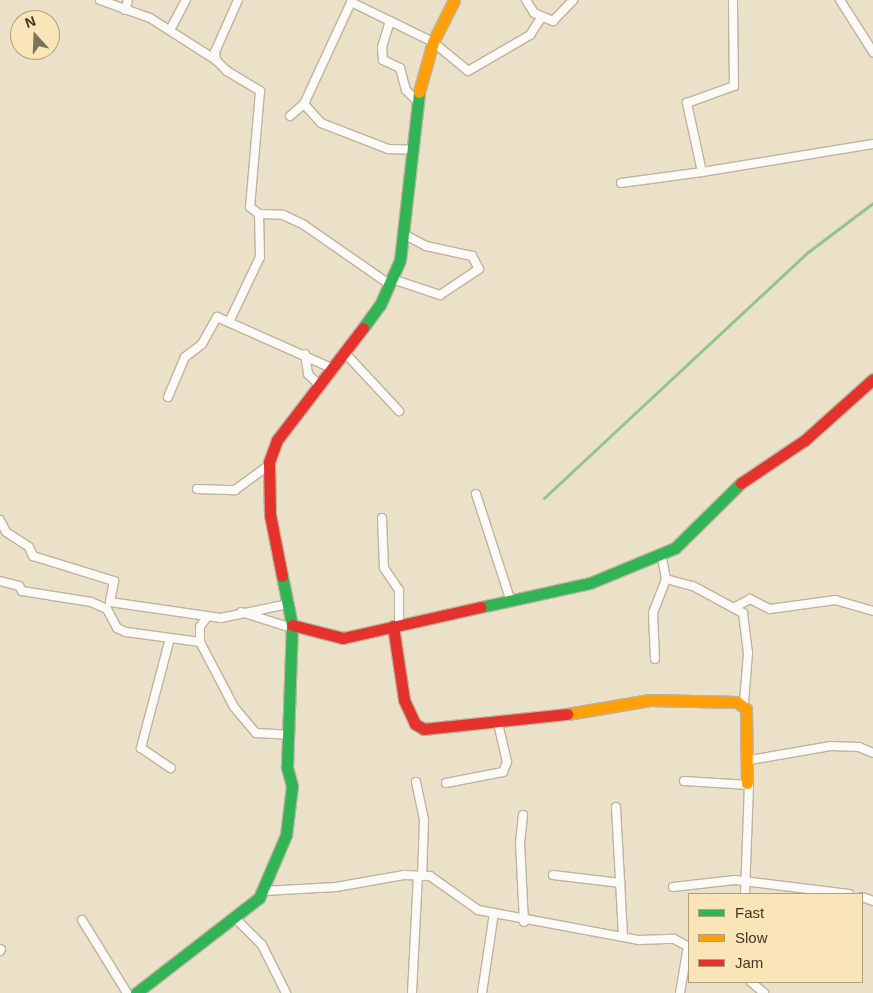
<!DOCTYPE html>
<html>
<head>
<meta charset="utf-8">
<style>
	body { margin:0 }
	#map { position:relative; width:873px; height:993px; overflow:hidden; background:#ebe0c8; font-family:Helvetica,sans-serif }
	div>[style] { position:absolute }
	.stream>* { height:3px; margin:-1.5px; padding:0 1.5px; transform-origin:1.5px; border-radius:1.5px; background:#91c589 }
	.roads { filter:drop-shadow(1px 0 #bdb39e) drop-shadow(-1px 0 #bdb39e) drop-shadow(0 1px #bdb39e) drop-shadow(0 -1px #bdb39e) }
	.street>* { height:8px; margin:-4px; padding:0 4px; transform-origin:4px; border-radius:4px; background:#fcfaf7 }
	.fast>* { height:11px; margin:-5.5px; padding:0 5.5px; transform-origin:5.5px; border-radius:5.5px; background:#30b455 }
	.slow>* { height:11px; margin:-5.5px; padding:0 5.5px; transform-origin:5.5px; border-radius:5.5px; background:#ff9f0a }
	.jam>* { height:11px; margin:-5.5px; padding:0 5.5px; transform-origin:5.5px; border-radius:5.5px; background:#e5322d }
	span { translate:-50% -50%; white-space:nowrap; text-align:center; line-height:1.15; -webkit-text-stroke:5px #fae5b9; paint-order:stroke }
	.legend { position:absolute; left:688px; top:893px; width:175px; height:90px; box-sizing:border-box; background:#fae5b9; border:1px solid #b09f7c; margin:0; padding:6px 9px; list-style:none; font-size:15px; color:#423721 }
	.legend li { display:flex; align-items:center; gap:10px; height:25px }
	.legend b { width:25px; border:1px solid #b09f7c }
	.north { position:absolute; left:10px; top:10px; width:50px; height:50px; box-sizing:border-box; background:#fae5b9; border:1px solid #b09f7c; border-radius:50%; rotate:340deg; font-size:14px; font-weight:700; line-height:20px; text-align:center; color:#423721 }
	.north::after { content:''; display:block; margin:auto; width:18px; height:22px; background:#7d725b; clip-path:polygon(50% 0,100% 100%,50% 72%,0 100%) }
</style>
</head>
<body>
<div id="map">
	<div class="stream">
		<div style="left:544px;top:498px;width:361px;rotate:-43deg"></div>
		<div style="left:808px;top:252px;width:81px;rotate:-37deg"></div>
	</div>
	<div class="roads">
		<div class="street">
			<div style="left:100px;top:0;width:53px;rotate:19.8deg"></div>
			<div style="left:150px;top:18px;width:78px;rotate:32.5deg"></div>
			<div style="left:238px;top:0;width:57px;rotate:113.9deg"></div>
			<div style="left:215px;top:52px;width:8px;rotate:83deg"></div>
			<div style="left:216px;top:60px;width:16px;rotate:45deg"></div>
			<div style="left:227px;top:71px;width:39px;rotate:31deg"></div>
			<div style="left:260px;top:91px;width:116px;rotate:94.9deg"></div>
			<div style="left:250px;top:207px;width:11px;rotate:38deg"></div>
			<div style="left:259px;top:214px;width:24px;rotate:2deg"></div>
			<div style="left:283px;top:215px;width:23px;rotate:25deg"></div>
			<div style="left:304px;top:225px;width:103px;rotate:34.8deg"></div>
			<div style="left:526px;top:0;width:15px;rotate:58deg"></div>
			<div style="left:534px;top:13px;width:21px;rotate:23deg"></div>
			<div style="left:553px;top:21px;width:29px;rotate:-46deg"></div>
			<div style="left:840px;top:0;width:62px;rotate:57.6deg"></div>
			<div style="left:351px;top:2px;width:91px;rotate:26deg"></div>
			<div style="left:433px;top:42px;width:45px;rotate:39.6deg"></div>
			<div style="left:468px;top:71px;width:72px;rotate:-30.1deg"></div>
			<div style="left:530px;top:35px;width:20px;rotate:-57deg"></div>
			<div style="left:125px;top:10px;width:10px;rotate:-73deg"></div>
			<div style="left:390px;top:21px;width:27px;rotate:107deg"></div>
			<div style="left:382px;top:47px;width:13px;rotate:86deg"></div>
			<div style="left:383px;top:60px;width:19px;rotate:25deg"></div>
			<div style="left:400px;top:68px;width:23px;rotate:75deg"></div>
			<div style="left:406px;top:90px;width:16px;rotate:45deg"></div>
			<div style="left:170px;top:30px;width:34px;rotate:-62deg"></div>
			<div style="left:304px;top:104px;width:25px;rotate:48deg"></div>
			<div style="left:321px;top:123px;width:72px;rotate:21.2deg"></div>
			<div style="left:388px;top:149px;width:24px;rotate:2deg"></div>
			<div style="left:290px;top:116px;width:18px;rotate:-41deg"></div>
			<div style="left:304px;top:104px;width:115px;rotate:-65.2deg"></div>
			<div style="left:702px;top:172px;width:173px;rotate:-9.3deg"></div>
			<div style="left:621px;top:183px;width:82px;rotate:-7.7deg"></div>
			<div style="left:702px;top:172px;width:71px;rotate:-102.3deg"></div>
			<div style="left:687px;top:103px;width:50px;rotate:-19.9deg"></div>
			<div style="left:734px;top:86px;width:86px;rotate:-90.7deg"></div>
			<div style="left:392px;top:279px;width:51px;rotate:18.4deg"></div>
			<div style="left:440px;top:295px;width:47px;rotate:-33.7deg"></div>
			<div style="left:479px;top:269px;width:15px;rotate:-118deg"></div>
			<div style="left:472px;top:256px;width:47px;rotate:-167.7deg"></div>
			<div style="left:426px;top:246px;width:24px;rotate:-152deg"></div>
			<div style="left:229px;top:322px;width:72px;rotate:-64.5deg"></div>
			<div style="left:260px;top:257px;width:43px;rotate:-91.3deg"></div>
			<div style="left:305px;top:354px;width:20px;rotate:81deg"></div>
			<div style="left:308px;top:374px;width:17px;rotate:45deg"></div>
			<div style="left:346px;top:354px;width:78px;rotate:47.1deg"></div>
			<div style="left:168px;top:397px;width:43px;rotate:-67deg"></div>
			<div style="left:185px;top:357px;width:21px;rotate:-37deg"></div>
			<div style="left:202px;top:344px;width:31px;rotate:-61deg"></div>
			<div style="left:217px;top:317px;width:128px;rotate:24deg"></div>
			<div style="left:197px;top:489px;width:38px;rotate:2deg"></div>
			<div style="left:235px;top:490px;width:42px;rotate:-36.3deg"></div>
			<div style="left:476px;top:494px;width:114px;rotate:72deg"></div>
			<div style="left:382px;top:518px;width:50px;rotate:87.7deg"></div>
			<div style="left:384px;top:568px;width:27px;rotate:56deg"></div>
			<div style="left:399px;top:590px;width:34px;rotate:90deg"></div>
			<div style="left:0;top:520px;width:13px;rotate:63deg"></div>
			<div style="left:6px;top:532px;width:27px;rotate:33deg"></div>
			<div style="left:29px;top:547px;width:10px;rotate:66deg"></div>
			<div style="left:33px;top:556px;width:85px;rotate:17.2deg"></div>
			<div style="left:114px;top:581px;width:21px;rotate:101deg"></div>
			<div style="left:110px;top:602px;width:112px;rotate:8.2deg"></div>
			<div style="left:221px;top:618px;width:68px;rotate:-11.8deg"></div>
			<div style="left:666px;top:579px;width:28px;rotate:15deg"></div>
			<div style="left:693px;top:586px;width:57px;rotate:28.4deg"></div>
			<div style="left:743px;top:613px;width:40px;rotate:82.9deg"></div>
			<div style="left:748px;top:653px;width:50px;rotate:94.6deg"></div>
			<div style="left:0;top:581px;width:20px;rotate:15deg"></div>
			<div style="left:19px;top:586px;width:6px;rotate:59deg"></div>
			<div style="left:22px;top:591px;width:70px;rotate:9.1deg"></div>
			<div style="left:91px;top:602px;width:17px;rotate:24deg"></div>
			<div style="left:107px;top:609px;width:21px;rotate:62deg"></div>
			<div style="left:117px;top:628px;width:10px;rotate:24deg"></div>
			<div style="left:126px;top:632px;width:75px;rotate:7.7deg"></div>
			<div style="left:737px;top:606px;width:15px;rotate:-28deg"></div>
			<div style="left:750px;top:599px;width:22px;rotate:27deg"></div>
			<div style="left:770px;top:609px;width:66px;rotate:-7.9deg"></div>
			<div style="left:835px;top:600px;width:40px;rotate:16deg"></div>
			<div style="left:241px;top:612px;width:53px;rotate:17.4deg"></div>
			<div style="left:207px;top:617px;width:12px;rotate:125deg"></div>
			<div style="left:200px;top:627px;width:15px;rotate:90deg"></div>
			<div style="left:200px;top:642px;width:73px;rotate:62.4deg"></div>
			<div style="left:234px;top:707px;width:34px;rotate:50deg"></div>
			<div style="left:256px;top:733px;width:33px;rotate:3deg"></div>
			<div style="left:170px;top:638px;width:114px;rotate:104.8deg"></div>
			<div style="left:141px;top:748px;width:36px;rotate:34deg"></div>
			<div style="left:655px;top:659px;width:46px;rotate:-92.5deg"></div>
			<div style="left:653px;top:613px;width:36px;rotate:-69deg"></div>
			<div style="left:666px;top:579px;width:25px;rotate:-101deg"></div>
			<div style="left:750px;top:760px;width:82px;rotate:-9.8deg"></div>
			<div style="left:831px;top:746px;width:28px;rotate:2deg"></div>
			<div style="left:859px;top:747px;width:15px;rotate:23deg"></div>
			<div style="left:684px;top:781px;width:65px;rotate:3.5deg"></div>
			<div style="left:749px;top:785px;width:109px;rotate:92.1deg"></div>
			<div style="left:416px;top:782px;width:39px;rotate:78deg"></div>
			<div style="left:424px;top:820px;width:56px;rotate:92deg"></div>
			<div style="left:446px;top:783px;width:58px;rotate:-10.9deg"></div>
			<div style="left:503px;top:772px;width:11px;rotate:-68deg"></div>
			<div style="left:507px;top:762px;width:40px;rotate:-103deg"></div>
			<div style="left:616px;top:807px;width:130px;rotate:86.9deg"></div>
			<div style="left:523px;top:815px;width:28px;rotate:96deg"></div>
			<div style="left:520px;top:843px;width:79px;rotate:87.1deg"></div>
			<div style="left:553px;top:875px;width:68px;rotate:6.7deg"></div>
			<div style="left:673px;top:887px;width:62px;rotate:-6.4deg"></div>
			<div style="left:735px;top:880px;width:115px;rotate:7deg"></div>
			<div style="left:264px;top:891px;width:72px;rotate:-3.2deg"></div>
			<div style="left:336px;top:887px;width:69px;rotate:-10deg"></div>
			<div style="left:404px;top:875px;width:26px;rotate:2deg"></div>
			<div style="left:430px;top:876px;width:59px;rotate:35.3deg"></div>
			<div style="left:478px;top:910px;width:164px;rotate:10.6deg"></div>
			<div style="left:639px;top:940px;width:35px;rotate:-2deg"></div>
			<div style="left:674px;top:939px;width:17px;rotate:28deg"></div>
			<div style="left:862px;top:897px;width:12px;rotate:20deg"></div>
			<div style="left:236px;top:919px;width:37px;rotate:45deg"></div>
			<div style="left:262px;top:945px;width:54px;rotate:63.4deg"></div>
			<div style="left:82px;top:920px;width:86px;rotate:58.3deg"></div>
			<div style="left:0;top:951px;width:2px;rotate:-63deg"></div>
			<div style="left:751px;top:982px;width:17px;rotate:40deg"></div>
			<div style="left:412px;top:993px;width:117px;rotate:-87.1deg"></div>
			<div style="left:482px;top:993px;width:81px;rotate:-81.5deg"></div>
			<div style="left:680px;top:993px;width:48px;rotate:-80.3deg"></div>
		</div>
		<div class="fast">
			<div style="left:363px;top:328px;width:29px;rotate:-54deg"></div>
			<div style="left:380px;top:305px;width:49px;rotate:-66deg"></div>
			<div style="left:400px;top:260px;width:169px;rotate:-83.5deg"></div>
			<div style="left:481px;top:607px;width:112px;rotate:-12.4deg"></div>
			<div style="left:590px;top:583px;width:92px;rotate:-22.4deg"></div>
			<div style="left:675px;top:548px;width:93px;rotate:-44.6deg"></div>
			<div style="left:136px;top:993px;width:155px;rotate:-37.7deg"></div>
			<div style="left:259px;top:898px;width:69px;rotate:-66.8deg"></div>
			<div style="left:286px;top:835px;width:49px;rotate:-83deg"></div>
			<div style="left:292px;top:786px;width:20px;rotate:-105deg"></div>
			<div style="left:287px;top:767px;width:142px;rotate:-88deg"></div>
			<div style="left:292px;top:625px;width:50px;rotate:-101.5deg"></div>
		</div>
		<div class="slow">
			<div style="left:419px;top:92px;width:52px;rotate:-74.4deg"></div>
			<div style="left:433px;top:42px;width:47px;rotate:-63.4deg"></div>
			<div style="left:567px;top:714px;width:84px;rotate:-9.6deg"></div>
			<div style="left:650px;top:700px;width:87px;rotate:1.3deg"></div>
			<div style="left:737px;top:702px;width:11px;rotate:38deg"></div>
			<div style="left:746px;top:709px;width:74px;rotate:89.2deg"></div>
		</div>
		<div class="jam">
			<div style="left:741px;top:483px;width:77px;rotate:-33.9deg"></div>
			<div style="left:805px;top:440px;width:91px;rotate:-41.9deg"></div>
			<div style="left:282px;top:576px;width:62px;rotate:-101.1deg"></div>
			<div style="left:270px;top:515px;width:53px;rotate:-91.1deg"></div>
			<div style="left:269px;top:462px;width:23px;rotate:-70deg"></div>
			<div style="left:277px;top:440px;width:141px;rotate:-52.5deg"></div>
			<div style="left:292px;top:625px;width:53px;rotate:14.3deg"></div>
			<div style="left:343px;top:638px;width:141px;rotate:-12.7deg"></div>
			<div style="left:393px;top:626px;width:75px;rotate:81.5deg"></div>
			<div style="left:404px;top:700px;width:26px;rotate:65deg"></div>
			<div style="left:415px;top:724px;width:10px;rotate:29deg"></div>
			<div style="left:424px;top:729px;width:144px;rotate:-6deg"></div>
		</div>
	</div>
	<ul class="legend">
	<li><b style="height:6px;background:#30b455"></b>Fast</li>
	<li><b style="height:6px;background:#ff9f0a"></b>Slow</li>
	<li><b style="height:6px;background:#e5322d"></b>Jam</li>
	</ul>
	<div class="north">N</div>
</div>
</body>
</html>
